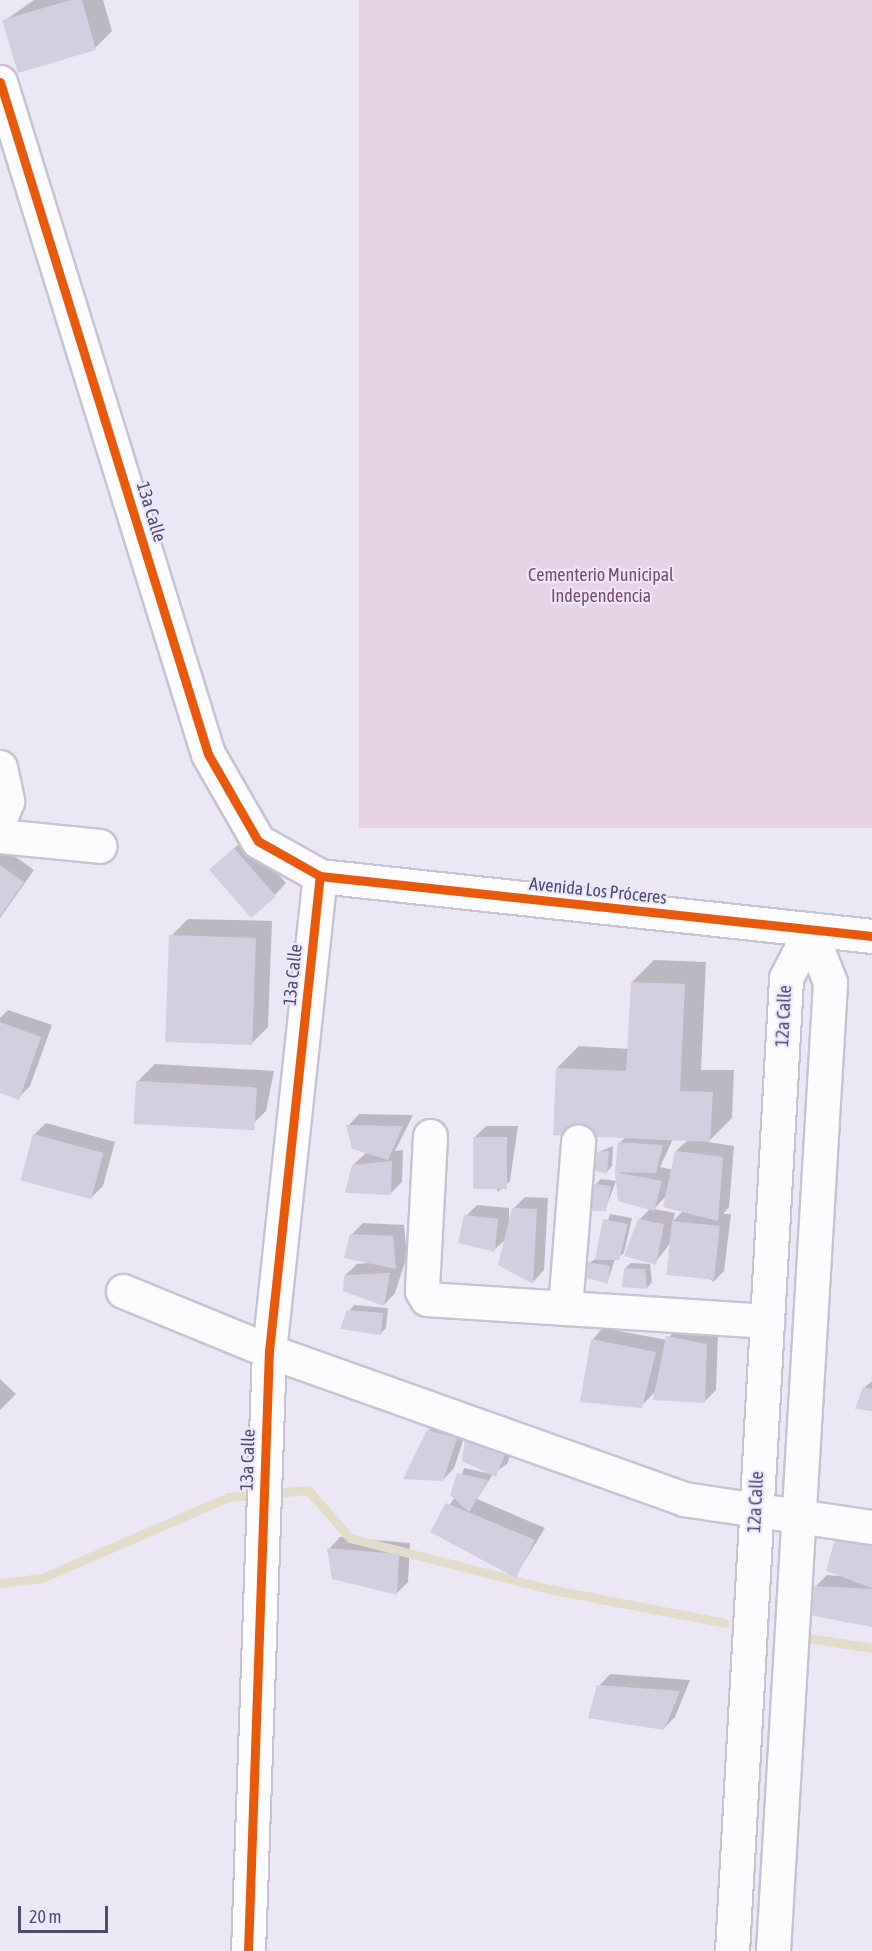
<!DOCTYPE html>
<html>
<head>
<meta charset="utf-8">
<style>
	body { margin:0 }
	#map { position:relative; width:872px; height:1951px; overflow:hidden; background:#ebe7f4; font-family:"Asap Condensed",sans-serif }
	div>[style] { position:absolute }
	.green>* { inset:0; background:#e7d3e6; transform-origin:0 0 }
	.shadow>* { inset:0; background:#0003 }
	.stream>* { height:9px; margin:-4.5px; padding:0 4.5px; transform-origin:4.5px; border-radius:4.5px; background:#e3dccb }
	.building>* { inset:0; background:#d2d0e0; transform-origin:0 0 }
	.roads { filter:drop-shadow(2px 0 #c6c3d2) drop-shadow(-2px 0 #c6c3d2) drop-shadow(0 2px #c6c3d2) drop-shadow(0 -2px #c6c3d2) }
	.minor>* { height:33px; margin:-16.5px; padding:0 16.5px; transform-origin:16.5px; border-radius:16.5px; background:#fcfbfd }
	.cycleway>* { height:9px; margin:-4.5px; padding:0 4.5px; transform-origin:4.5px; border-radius:4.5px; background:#e8590c }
	span { translate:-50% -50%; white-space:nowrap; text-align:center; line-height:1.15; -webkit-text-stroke:4.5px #ede7fc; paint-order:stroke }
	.street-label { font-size:18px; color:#4d4c6d }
	.park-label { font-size:18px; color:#7c4b6a }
	.scale { position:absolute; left:18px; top:1906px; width:90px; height:27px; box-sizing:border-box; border:3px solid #4d4c6d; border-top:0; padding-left:8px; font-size:18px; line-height:21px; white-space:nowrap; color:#4d4c6d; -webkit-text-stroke:4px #ede7fc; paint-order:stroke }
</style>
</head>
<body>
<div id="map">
	<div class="green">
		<div style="left:359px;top:0;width:513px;height:828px"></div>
	</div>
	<div class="shadow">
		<div style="clip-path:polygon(34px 0,103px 0,112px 31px,95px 48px,4px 21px)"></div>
		<div style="clip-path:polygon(246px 838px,286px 883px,275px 895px,223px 858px)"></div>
		<div style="clip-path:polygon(3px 848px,34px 870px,0 918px,0 851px)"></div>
		<div style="clip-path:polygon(188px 919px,272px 921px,268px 1027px,251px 1044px,171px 936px)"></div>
		<div style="clip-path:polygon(evenodd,654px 960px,706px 962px,701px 1070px,734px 1070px,732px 1118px,708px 1142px,734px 1146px,729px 1207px,723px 1214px,731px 1214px,724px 1271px,713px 1282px,671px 1242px,655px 1263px,639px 1220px,651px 1208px,619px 1199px,619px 1143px,626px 1137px,557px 1068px,579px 1046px,629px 1049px,632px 982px,654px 960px,673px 1139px,689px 1139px,676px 1151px,673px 1170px,660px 1167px,673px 1139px,654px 960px,667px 1195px,684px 1210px,673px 1221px,675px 1213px,654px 1209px,667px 1195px)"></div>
		<div style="clip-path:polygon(8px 1010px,52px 1025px,30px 1086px,18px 1098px,0 1091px,0 1018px)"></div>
		<div style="clip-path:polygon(155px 1064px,274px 1071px,266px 1111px,249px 1128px,138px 1081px)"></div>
		<div style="clip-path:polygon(359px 1114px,413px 1115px,395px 1151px,403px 1150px,402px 1182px,391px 1193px,353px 1165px,367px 1152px,348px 1126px)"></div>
		<div style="clip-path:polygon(46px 1123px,115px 1142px,103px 1186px,91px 1198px,34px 1135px)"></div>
		<div style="clip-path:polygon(486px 1126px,518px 1126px,510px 1181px,498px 1192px,474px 1138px)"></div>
		<div style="clip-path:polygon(613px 1146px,612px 1166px,607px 1172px,596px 1153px)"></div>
		<div style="clip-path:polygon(601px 1179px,616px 1181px,605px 1210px,596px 1184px)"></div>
		<div style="clip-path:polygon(525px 1197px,548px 1198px,544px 1270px,533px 1282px,506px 1239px,494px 1250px,466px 1216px,477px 1205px,509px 1208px,509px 1225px,513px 1209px)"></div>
		<div style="clip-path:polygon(610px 1214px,632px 1218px,624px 1253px,615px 1259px,607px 1283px,589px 1263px,597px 1258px)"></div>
		<div style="clip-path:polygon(363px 1223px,404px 1225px,407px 1256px,395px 1293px,384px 1305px,345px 1275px,357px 1264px,369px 1263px,351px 1235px)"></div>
		<div style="clip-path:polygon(631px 1263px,650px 1264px,652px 1282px,647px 1288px,625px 1268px)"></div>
		<div style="clip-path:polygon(354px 1305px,388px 1308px,386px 1328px,381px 1333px,349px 1311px)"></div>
		<div style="clip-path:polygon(679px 1325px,718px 1333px,716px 1390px,705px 1401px,656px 1391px,641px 1406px,592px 1340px,603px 1328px,667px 1340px)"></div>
		<div style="clip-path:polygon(0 1379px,16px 1394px,0 1410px)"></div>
		<div style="clip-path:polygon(872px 1381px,872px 1410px,864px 1388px)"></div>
		<div style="clip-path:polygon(440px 1419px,468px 1426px,454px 1468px,443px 1480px,428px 1431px)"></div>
		<div style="clip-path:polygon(518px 1437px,507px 1464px,493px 1474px,477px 1499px,545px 1528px,515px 1577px,432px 1531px,455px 1497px,464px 1468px,491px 1474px,464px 1460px)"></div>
		<div style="clip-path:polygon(872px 1522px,872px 1625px,816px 1586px,827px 1575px,840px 1576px)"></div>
		<div style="clip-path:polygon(340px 1537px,410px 1543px,408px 1582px,396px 1594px,329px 1549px)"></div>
		<div style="clip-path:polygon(610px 1674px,690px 1680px,675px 1717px,663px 1729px,599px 1686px)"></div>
	</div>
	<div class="stream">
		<div style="left:0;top:1583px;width:42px;rotate:-6.8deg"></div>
		<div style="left:42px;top:1578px;width:203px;rotate:-23.5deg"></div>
		<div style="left:228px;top:1497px;width:80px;rotate:-5deg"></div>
		<div style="left:308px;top:1490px;width:64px;rotate:48.8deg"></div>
		<div style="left:350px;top:1538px;width:205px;rotate:14.4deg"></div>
		<div style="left:549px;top:1589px;width:179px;rotate:10.9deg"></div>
		<div style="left:802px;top:1637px;width:71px;rotate:8.9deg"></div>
	</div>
	<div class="building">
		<div style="clip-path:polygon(71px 0,82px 0,96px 50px,18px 73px,2px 20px)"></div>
		<div style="left:234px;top:848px;width:64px;height:33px;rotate:49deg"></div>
		<div style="clip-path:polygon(0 865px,24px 882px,0 916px)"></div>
		<div style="left:169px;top:935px;width:87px;height:107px;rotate:2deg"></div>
		<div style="clip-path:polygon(631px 982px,685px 984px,680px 1091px,713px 1092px,710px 1142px,553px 1135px,556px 1068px,626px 1071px)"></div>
		<div style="clip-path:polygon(0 1022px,41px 1037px,19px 1100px,0 1093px)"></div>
		<div style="left:136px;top:1081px;width:121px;height:43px;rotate:3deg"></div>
		<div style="clip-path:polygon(346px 1125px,403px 1126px,388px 1160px,352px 1149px)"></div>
		<div style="left:33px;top:1134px;width:73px;height:48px;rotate:15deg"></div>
		<div style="left:473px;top:1137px;width:34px;height:52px"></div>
		<div style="clip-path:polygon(618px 1142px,663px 1145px,656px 1173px,615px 1172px)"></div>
		<div style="clip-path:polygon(609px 1151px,607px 1174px,589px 1169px,595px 1152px)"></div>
		<div style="clip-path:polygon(675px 1151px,723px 1157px,718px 1221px,663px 1207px)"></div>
		<div style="clip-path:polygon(392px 1161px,391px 1195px,345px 1193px,352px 1165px)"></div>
		<div style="clip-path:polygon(615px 1172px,662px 1181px,654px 1211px,618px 1201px)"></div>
		<div style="clip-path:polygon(594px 1184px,611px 1186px,606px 1211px,590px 1211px)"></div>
		<div style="clip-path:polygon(512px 1208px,537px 1209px,533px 1284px,498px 1265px)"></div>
		<div style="clip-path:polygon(464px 1215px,498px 1219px,495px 1252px,458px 1243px)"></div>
		<div style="clip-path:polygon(603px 1219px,628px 1224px,619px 1260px,595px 1260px)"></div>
		<div style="clip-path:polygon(638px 1219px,664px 1224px,656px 1265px,624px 1256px)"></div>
		<div style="left:672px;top:1221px;width:48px;height:54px;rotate:6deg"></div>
		<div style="clip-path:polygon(350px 1234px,393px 1236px,396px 1269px,344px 1258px)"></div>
		<div style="clip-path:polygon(587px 1262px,610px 1266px,608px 1284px,587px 1278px)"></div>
		<div style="clip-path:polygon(624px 1268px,645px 1269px,647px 1289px,622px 1287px)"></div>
		<div style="clip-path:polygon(390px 1273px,384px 1306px,343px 1291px,344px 1275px)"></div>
		<div style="clip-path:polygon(347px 1310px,383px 1313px,381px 1335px,340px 1329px)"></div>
		<div style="clip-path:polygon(666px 1336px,707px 1344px,705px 1403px,653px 1400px)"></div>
		<div style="clip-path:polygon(591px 1339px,656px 1352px,642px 1408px,580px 1402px)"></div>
		<div style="clip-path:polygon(863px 1387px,872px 1389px,872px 1411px,855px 1409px)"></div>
		<div style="clip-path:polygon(427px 1430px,457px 1438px,443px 1481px,403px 1479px)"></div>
		<div style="clip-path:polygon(466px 1433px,507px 1449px,496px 1477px,462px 1461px)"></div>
		<div style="clip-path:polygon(457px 1473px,488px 1480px,469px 1512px,450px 1495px)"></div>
		<div style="clip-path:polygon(446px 1503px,535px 1540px,516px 1578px,430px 1532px)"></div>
		<div style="clip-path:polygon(838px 1528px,872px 1535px,872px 1588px,826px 1571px)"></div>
		<div style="clip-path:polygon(327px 1548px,399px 1554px,397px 1595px,332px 1579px)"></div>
		<div style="clip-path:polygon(814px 1586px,872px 1589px,872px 1627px,809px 1615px)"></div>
		<div style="clip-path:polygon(597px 1685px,680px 1691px,664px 1730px,588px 1718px)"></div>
	</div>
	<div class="roads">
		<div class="minor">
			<div style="left:0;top:82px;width:703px;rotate:72.8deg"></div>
			<div style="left:208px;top:754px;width:100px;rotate:60.1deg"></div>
			<div style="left:258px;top:841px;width:71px;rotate:29.4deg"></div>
			<div style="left:320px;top:876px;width:555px;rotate:6.2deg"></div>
			<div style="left:0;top:767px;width:35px;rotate:78deg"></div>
			<div style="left:7px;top:801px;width:18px;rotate:112deg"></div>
			<div style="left:0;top:836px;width:100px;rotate:5.7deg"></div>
			<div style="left:430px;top:1136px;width:155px;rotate:93deg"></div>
			<div style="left:422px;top:1291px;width:9px;rotate:58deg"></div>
			<div style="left:427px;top:1299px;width:341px;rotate:3.7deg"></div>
			<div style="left:123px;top:1291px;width:158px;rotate:22.3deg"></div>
			<div style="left:269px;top:1351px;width:441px;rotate:19.6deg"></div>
			<div style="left:684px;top:1499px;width:190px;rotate:8.5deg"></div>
			<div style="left:565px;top:1308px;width:167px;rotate:-85.5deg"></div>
			<div style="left:248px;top:1951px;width:600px;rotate:-88deg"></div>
			<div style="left:269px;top:1351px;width:478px;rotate:-83.9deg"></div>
			<div style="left:732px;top:1951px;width:974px;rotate:-86.82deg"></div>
			<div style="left:786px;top:978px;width:53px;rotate:-62.9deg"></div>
			<div style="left:773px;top:1951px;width:971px;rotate:-86.63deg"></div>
			<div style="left:830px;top:982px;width:55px;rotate:-111.4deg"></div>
		</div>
	</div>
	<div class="cycleway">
		<div style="left:0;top:82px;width:703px;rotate:72.8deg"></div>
		<div style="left:208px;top:754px;width:100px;rotate:60.1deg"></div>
		<div style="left:258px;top:841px;width:71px;rotate:29.4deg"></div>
		<div style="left:320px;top:876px;width:555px;rotate:6.2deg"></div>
		<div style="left:248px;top:1951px;width:600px;rotate:-88deg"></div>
		<div style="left:269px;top:1351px;width:478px;rotate:-83.9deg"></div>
	</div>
	<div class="street-label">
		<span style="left:151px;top:512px;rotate:73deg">13a Calle</span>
		<span style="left:598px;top:891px;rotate:6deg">Avenida Los Próceres</span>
		<span style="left:293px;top:975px;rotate:-84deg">13a Calle</span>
		<span style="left:784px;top:1016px;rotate:-87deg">12a Calle</span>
		<span style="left:248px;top:1460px;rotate:-88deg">13a Calle</span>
		<span style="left:756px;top:1502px;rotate:-87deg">12a Calle</span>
	</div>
	<div class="park-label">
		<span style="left:601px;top:586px">Cementerio Municipal<br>Independencia</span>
	</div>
	<div class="scale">20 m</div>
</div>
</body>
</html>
